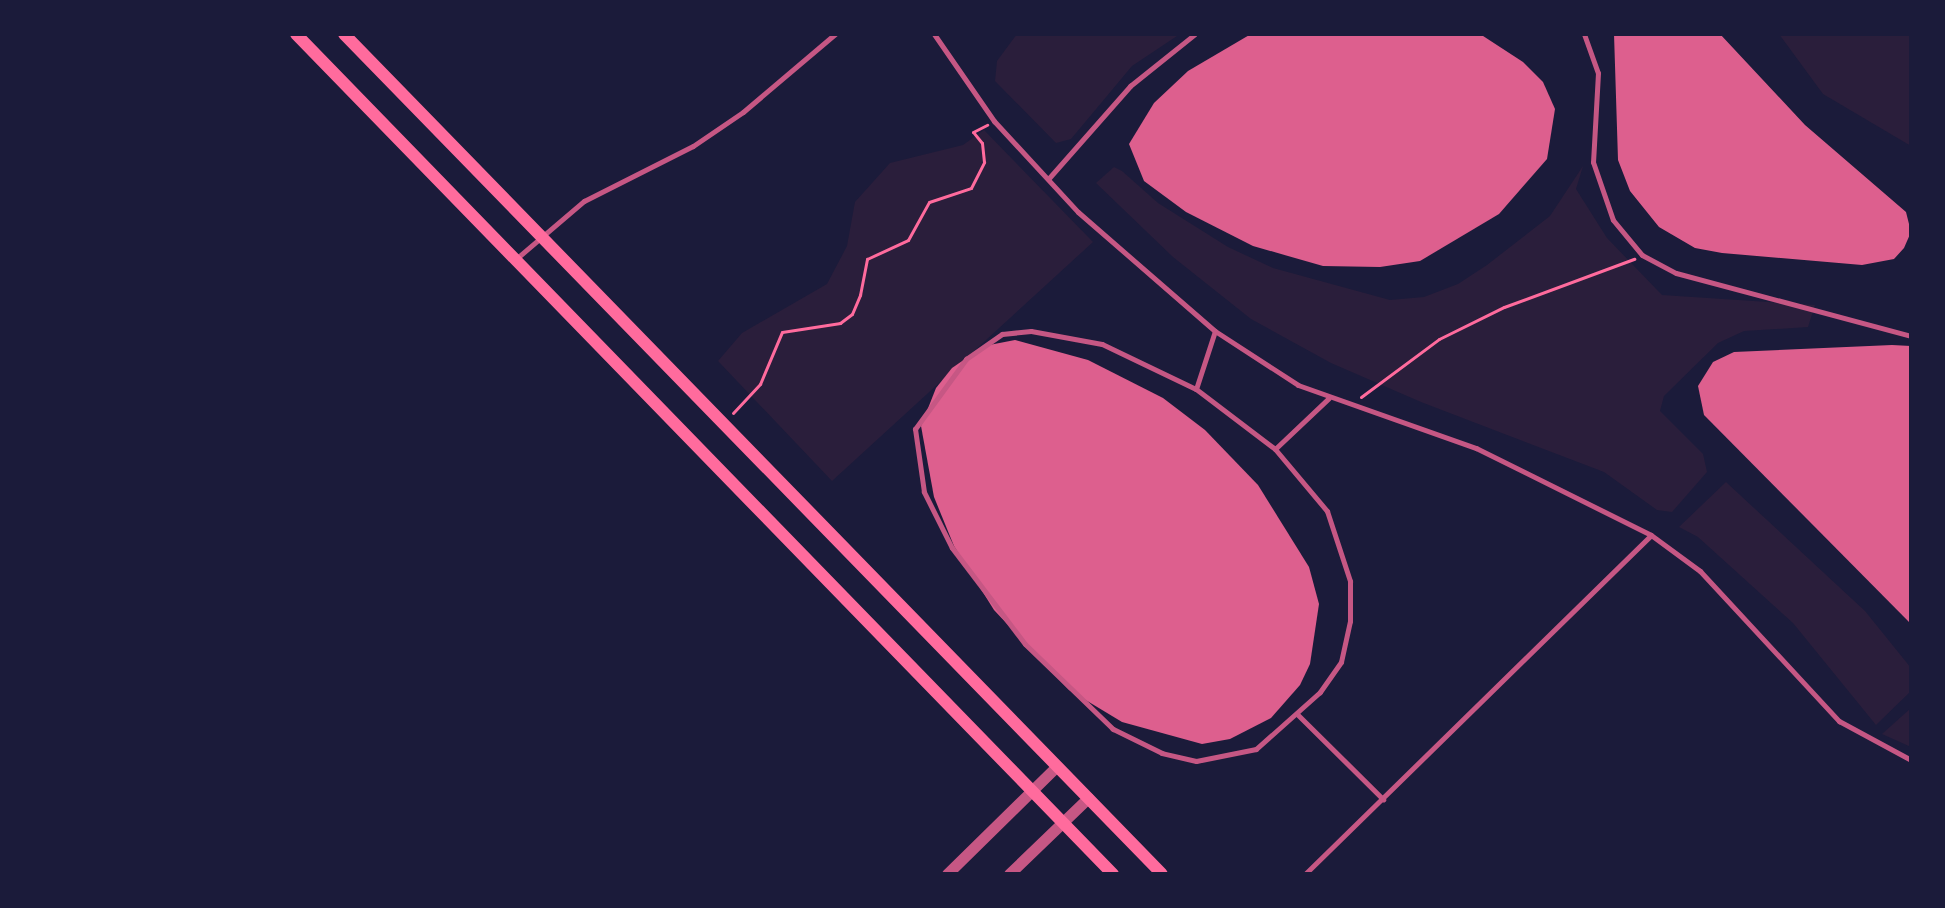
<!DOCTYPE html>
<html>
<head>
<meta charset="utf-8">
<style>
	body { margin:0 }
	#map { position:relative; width:1945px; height:908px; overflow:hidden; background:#1b1b3a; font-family:Poppins,sans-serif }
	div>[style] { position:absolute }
	.green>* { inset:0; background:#2a1e3b }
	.building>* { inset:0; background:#dd5f8e }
	.path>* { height:3px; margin:-1.5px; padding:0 1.5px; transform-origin:1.5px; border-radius:1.5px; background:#ff6b9d }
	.service>* { height:5px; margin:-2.5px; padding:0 2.5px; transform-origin:2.5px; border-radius:2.5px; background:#c65784 }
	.tertiary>* { height:11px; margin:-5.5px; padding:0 5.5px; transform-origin:5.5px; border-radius:5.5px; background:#c65784 }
	.secondary>* { height:12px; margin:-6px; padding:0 6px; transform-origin:6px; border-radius:6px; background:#ff6b9d }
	span { translate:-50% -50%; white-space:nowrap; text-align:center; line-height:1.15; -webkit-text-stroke:7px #1b1b3a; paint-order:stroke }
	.frame { position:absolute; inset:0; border:36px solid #1b1b3a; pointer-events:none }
</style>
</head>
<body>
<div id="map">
	<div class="green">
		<div style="clip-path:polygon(1017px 34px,1180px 34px,1132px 66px,1071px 139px,1056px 143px,995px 81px,997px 61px)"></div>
		<div style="clip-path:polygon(1779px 34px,1911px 34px,1911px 146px,1823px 94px)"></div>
		<div style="clip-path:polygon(984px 130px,1093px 242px,832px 481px,718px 361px,742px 333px,827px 284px,847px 246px,855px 202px,890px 163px,963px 145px)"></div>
		<div style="clip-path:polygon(1583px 166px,1576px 189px,1607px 238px,1662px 295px,1815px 305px,1808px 327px,1744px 331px,1718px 343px,1664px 396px,1660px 411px,1703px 454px,1707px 472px,1672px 512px,1657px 510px,1604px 472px,1421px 402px,1331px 363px,1251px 319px,1173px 257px,1096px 183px,1114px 167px,1122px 171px,1158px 203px,1228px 247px,1273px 268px,1390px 300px,1424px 297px,1458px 284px,1487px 265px,1550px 216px)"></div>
		<div style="clip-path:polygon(1726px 482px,1865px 611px,1911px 668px,1911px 691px,1876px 725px,1793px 623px,1698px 537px,1679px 527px)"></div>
		<div style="clip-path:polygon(1911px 708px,1911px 747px,1882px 734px)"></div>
	</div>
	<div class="building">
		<div style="clip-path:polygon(1251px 34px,1480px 34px,1523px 62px,1543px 82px,1555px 109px,1547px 159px,1499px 214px,1420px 261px,1380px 267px,1323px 266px,1253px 246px,1186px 212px,1144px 181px,1129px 144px,1154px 103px,1188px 71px)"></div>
		<div style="clip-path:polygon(1614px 34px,1720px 34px,1805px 125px,1906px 212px,1911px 232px,1904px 248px,1894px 259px,1862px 265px,1722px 253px,1695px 248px,1659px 227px,1630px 191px,1618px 160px)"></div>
		<div style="clip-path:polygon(1015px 340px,1088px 360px,1163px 398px,1205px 430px,1258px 485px,1309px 567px,1319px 604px,1310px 664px,1300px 685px,1271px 718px,1230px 739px,1202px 744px,1122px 722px,1069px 690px,994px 610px,954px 546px,934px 497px,921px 426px,936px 388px,952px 368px,984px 346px)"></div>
		<div style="clip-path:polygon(1892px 345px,1911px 346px,1911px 624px,1704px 415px,1698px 386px,1713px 362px,1734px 352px)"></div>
	</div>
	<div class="path">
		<div style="left:1361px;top:397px;width:97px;rotate:-36.6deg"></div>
		<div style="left:1439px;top:339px;width:72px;rotate:-26.2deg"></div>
		<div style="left:1504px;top:307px;width:139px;rotate:-20.3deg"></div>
		<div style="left:733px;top:413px;width:40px;rotate:-47deg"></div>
		<div style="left:760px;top:384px;width:56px;rotate:-67.1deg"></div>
		<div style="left:782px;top:332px;width:59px;rotate:-8.8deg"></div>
		<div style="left:840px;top:323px;width:15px;rotate:-37deg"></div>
		<div style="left:852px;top:314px;width:21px;rotate:-67deg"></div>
		<div style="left:860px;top:295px;width:37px;rotate:-79deg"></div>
		<div style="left:867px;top:259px;width:45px;rotate:-24.9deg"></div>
		<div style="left:908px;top:240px;width:43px;rotate:-61.1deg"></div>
		<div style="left:929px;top:202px;width:44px;rotate:-18.4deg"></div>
		<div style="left:971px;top:188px;width:29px;rotate:-63deg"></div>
		<div style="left:984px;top:162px;width:19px;rotate:-96deg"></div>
		<div style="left:982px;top:143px;width:14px;rotate:-129deg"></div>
		<div style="left:973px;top:132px;width:16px;rotate:-27deg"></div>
	</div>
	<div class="service">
		<div style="left:934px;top:34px;width:106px;rotate:55.4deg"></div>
		<div style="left:994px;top:121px;width:124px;rotate:47.3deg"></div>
		<div style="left:1078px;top:212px;width:181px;rotate:41deg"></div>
		<div style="left:1215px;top:331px;width:99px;rotate:33deg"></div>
		<div style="left:1298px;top:385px;width:189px;rotate:19.5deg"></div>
		<div style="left:1476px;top:448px;width:195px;rotate:26.4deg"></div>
		<div style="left:1651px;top:535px;width:61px;rotate:36.3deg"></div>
		<div style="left:1700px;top:571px;width:205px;rotate:47.2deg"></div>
		<div style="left:1839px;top:721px;width:82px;rotate:28.4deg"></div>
		<div style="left:1584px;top:34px;width:41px;rotate:70.3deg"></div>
		<div style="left:1598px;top:73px;width:89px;rotate:93.2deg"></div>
		<div style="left:1593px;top:162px;width:61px;rotate:71deg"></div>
		<div style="left:1613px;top:220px;width:45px;rotate:50.4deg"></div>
		<div style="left:1642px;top:255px;width:38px;rotate:28deg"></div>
		<div style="left:1676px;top:273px;width:243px;rotate:15deg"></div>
		<div style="left:1049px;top:178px;width:123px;rotate:-48.6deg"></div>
		<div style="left:1130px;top:86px;width:83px;rotate:-38.7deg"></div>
		<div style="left:517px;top:258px;width:88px;rotate:-40.4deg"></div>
		<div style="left:584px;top:201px;width:122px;rotate:-26.8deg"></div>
		<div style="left:693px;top:146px;width:60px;rotate:-34.2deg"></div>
		<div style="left:743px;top:112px;width:121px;rotate:-40.3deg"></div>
		<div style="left:1031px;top:331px;width:72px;rotate:10.4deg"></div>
		<div style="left:1102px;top:344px;width:104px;rotate:25.6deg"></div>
		<div style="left:1196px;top:389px;width:99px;rotate:37.2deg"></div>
		<div style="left:1275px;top:449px;width:81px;rotate:50deg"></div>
		<div style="left:1327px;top:511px;width:74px;rotate:71.8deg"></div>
		<div style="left:1350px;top:581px;width:40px;rotate:90deg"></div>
		<div style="left:1350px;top:621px;width:42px;rotate:102.4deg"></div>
		<div style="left:1341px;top:662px;width:37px;rotate:125deg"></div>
		<div style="left:1320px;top:692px;width:86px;rotate:138.3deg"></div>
		<div style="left:1256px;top:749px;width:61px;rotate:168.7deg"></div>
		<div style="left:1196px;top:761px;width:35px;rotate:-167deg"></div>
		<div style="left:1162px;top:753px;width:55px;rotate:-153.9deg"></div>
		<div style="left:1113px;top:729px;width:122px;rotate:-136deg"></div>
		<div style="left:1025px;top:644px;width:121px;rotate:-127.2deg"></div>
		<div style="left:952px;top:548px;width:63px;rotate:-116.6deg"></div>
		<div style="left:924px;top:492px;width:64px;rotate:-98.1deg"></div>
		<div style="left:915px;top:429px;width:87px;rotate:-53.9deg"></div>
		<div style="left:966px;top:359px;width:44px;rotate:-34.8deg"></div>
		<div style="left:1002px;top:334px;width:29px;rotate:-6deg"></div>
		<div style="left:1196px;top:389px;width:61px;rotate:-71.9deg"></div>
		<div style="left:1275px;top:449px;width:74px;rotate:-43.4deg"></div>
		<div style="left:1298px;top:715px;width:120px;rotate:44.7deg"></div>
		<div style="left:1305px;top:874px;width:484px;rotate:-44.4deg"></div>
	</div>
	<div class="tertiary">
		<div style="left:947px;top:874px;width:154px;rotate:-44.5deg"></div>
		<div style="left:1009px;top:874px;width:110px;rotate:-43.9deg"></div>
	</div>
	<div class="secondary">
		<div style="left:296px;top:34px;width:1172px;rotate:45.8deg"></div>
		<div style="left:344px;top:34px;width:1172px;rotate:45.76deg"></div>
	</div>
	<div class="frame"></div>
</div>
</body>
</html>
